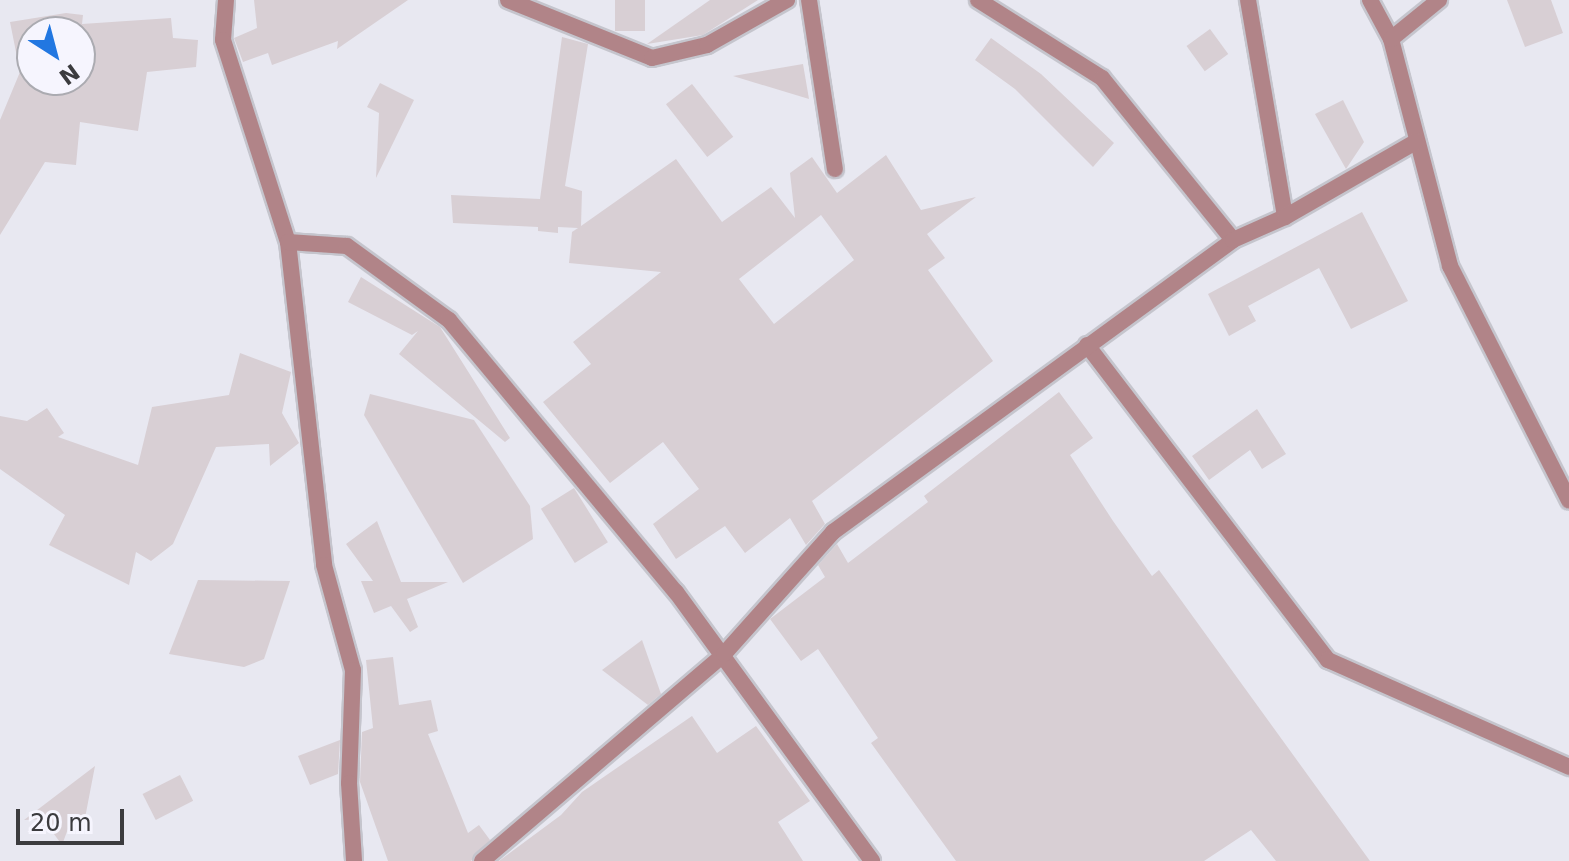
<!DOCTYPE html>
<html>
<head>
<meta charset="utf-8">
<style>
	body { margin:0 }
	#map { position:relative; width:1569px; height:861px; overflow:hidden; background:#e8e8f1; font-family:"DejaVu Sans",sans-serif }
	div>[style] { position:absolute }
	.building>* { inset:0; background:#d8cfd4; transform-origin:0 0 }
	.roads { filter:drop-shadow(2px 0 #c5c5cd) drop-shadow(-2px 0 #c5c5cd) drop-shadow(0 2px #c5c5cd) drop-shadow(0 -2px #c5c5cd) }
	.street>* { height:16px; margin:-8px; padding:0 8px; transform-origin:8px; border-radius:8px; background:#b18488 }
	span { translate:-50% -50%; white-space:nowrap; text-align:center; line-height:1.15; -webkit-text-stroke:6px #f6f5fe; paint-order:stroke }
	.north { position:absolute; left:16px; top:16px; width:80px; height:80px; box-sizing:border-box; background:#f6f5fe; border:2px solid #ababb1; border-radius:50%; rotate:144deg; font-size:22px; font-weight:700; line-height:32px; text-align:center; color:#3b3b3e }
	.north::after { content:''; display:block; margin:auto; width:28px; height:36px; background:#2277e1; clip-path:polygon(50% 0,100% 100%,50% 72%,0 100%) }
	.scale { position:absolute; left:16px; top:809px; width:108px; height:36px; box-sizing:border-box; border:4px solid #3b3b3e; border-top:0; padding-left:10px; font-size:24px; line-height:28px; white-space:nowrap; color:#3b3b3e; -webkit-text-stroke:6px #f6f5fe; paint-order:stroke }
</style>
</head>
<body>
<div id="map">
	<div class="building">
		<div style="clip-path:polygon(254px 0,408px 0,337px 49px,338px 41px,272px 65px,268px 53px,243px 62px,234px 38px,257px 28px)"></div>
		<div style="left:615px;top:0;width:30px;height:31px"></div>
		<div style="clip-path:polygon(710px 0,758px 0,703px 35px,647px 44px)"></div>
		<div style="clip-path:polygon(1507px 0,1551px 0,1563px 33px,1525px 47px)"></div>
		<div style="clip-path:polygon(evenodd,66px 13px,83px 15px,82px 24px,171px 18px,173px 38px,198px 40px,196px 67px,147px 72px,138px 131px,80px 122px,76px 165px,45px 162px,0 235px,0 120px,20px 72px,10px 22px,66px 13px,32px 32px,80px 32px,80px 80px,32px 80px,32px 32px)"></div>
		<div style="left:1210px;top:29px;width:31px;height:29px;rotate:54deg"></div>
		<div style="clip-path:polygon(evenodd,562px 37px,588px 44px,565px 186px,582px 191px,581px 226px,676px 159px,722px 222px,771px 187px,795px 218px,790px 173px,812px 157px,837px 193px,886px 155px,921px 210px,976px 197px,927px 234px,945px 258px,928px 270px,993px 361px,812px 501px,825px 524px,806px 545px,790px 518px,745px 553px,725px 526px,676px 559px,653px 524px,699px 489px,663px 442px,610px 483px,543px 402px,591px 364px,573px 342px,661px 272px,569px 263px,572px 232px,578px 228px,558px 227px,558px 233px,538px 231px,538px 227px,453px 223px,451px 195px,540px 199px,562px 37px,821px 215px,854px 260px,774px 324px,739px 279px,821px 215px)"></div>
		<div style="clip-path:polygon(991px 38px,1041px 74px,1114px 143px,1093px 167px,1015px 89px,975px 60px)"></div>
		<div style="clip-path:polygon(803px 64px,809px 99px,733px 76px)"></div>
		<div style="clip-path:polygon(380px 83px,414px 100px,376px 178px,379px 113px,367px 107px)"></div>
		<div style="left:692px;top:84px;width:67px;height:33px;rotate:52deg"></div>
		<div style="clip-path:polygon(1343px 100px,1364px 142px,1346px 169px,1315px 114px)"></div>
		<div style="clip-path:polygon(1362px 212px,1408px 301px,1351px 329px,1319px 268px,1248px 306px,1256px 321px,1229px 336px,1208px 294px)"></div>
		<div style="clip-path:polygon(361px 277px,440px 327px,510px 438px,505px 442px,399px 354px,418px 331px,412px 335px,348px 302px)"></div>
		<div style="clip-path:polygon(240px 353px,291px 372px,282px 413px,299px 443px,270px 466px,269px 444px,216px 447px,173px 544px,151px 561px,136px 552px,129px 585px,49px 545px,65px 515px,0 469px,0 416px,27px 421px,47px 408px,64px 433px,58px 437px,138px 465px,152px 407px,229px 395px)"></div>
		<div style="clip-path:polygon(1059px 392px,1093px 438px,1070px 455px,1113px 521px,1152px 576px,1159px 570px,1170px 585px,1370px 861px,1276px 861px,1251px 830px,1204px 861px,956px 861px,871px 743px,878px 738px,818px 649px,801px 661px,770px 619px,825px 577px,818px 565px,837px 544px,848px 563px,928px 502px,924px 496px)"></div>
		<div style="clip-path:polygon(370px 394px,474px 420px,530px 506px,533px 539px,463px 583px,364px 415px)"></div>
		<div style="clip-path:polygon(1257px 409px,1286px 454px,1262px 469px,1250px 450px,1209px 480px,1192px 456px)"></div>
		<div style="left:574px;top:488px;width:64px;height:39px;rotate:58deg"></div>
		<div style="clip-path:polygon(377px 521px,401px 582px,448px 582px,407px 599px,418px 627px,410px 632px,391px 606px,374px 613px,361px 581px,373px 581px,346px 544px)"></div>
		<div style="clip-path:polygon(198px 580px,290px 581px,264px 659px,244px 667px,169px 654px)"></div>
		<div style="clip-path:polygon(642px 640px,661px 694px,648px 705px,602px 670px)"></div>
		<div style="clip-path:polygon(393px 657px,399px 705px,431px 700px,438px 731px,428px 734px,468px 833px,479px 825px,490px 840px,471px 861px,388px 861px,360px 782px,362px 732px,373px 728px,366px 660px)"></div>
		<div style="clip-path:polygon(692px 716px,717px 753px,756px 726px,810px 801px,778px 822px,803px 861px,499px 861px,561px 815px,582px 792px)"></div>
		<div style="clip-path:polygon(340px 740px,338px 774px,310px 785px,298px 756px)"></div>
		<div style="clip-path:polygon(95px 766px,85px 818px,72px 818px,62px 845px,43px 819px,24px 820px)"></div>
		<div style="left:180px;top:775px;width:29px;height:42px;rotate:63deg"></div>
	</div>
	<div class="roads">
		<div class="street">
			<div style="left:226px;top:0;width:40px;rotate:94.3deg"></div>
			<div style="left:223px;top:40px;width:212px;rotate:72.2deg"></div>
			<div style="left:288px;top:242px;width:325px;rotate:83.6deg"></div>
			<div style="left:324px;top:565px;width:109px;rotate:74.6deg"></div>
			<div style="left:353px;top:670px;width:113px;rotate:92deg"></div>
			<div style="left:349px;top:783px;width:78px;rotate:86.3deg"></div>
			<div style="left:508px;top:0;width:155px;rotate:21.9deg"></div>
			<div style="left:652px;top:58px;width:57px;rotate:-13.3deg"></div>
			<div style="left:707px;top:45px;width:92px;rotate:-29.4deg"></div>
			<div style="left:809px;top:0;width:171px;rotate:81.3deg"></div>
			<div style="left:978px;top:0;width:146px;rotate:32.2deg"></div>
			<div style="left:1102px;top:78px;width:208px;rotate:51deg"></div>
			<div style="left:1248px;top:0;width:220px;rotate:80.3deg"></div>
			<div style="left:1370px;top:0;width:44px;rotate:61.7deg"></div>
			<div style="left:1391px;top:39px;width:235px;rotate:75.4deg"></div>
			<div style="left:1450px;top:266px;width:263px;rotate:63.1deg"></div>
			<div style="left:1391px;top:39px;width:62px;rotate:-39.1deg"></div>
			<div style="left:288px;top:242px;width:59px;rotate:3.9deg"></div>
			<div style="left:347px;top:246px;width:126px;rotate:36deg"></div>
			<div style="left:449px;top:320px;width:354px;rotate:50.2deg"></div>
			<div style="left:676px;top:592px;width:333px;rotate:53.9deg"></div>
			<div style="left:1087px;top:345px;width:397px;rotate:52.6deg"></div>
			<div style="left:1328px;top:660px;width:264px;rotate:23.9deg"></div>
			<div style="left:482px;top:861px;width:318px;rotate:-40.5deg"></div>
			<div style="left:724px;top:654px;width:164px;rotate:-48.2deg"></div>
			<div style="left:833px;top:532px;width:495px;rotate:-36.1deg"></div>
			<div style="left:1233px;top:240px;width:57px;rotate:-23.9deg"></div>
			<div style="left:1285px;top:217px;width:152px;rotate:-29.9deg"></div>
		</div>
	</div>
	<div class="north">N</div>
	<div class="scale">20 m</div>
</div>
</body>
</html>
